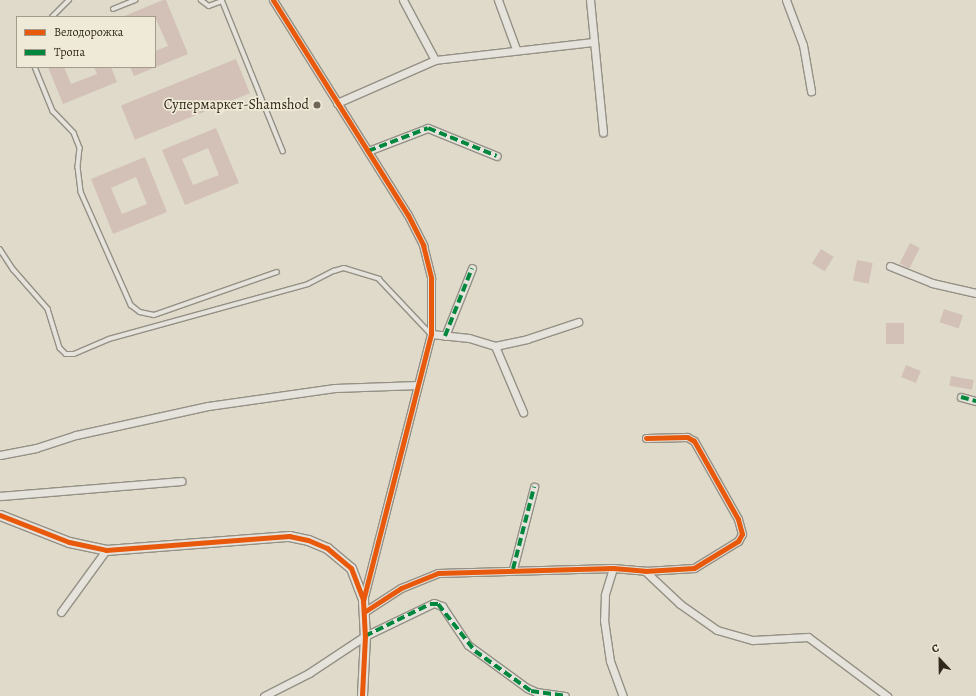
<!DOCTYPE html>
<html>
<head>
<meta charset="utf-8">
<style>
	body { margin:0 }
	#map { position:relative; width:976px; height:696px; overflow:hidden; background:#dfdac9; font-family:Alegreya,serif }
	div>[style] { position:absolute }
	.building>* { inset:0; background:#d3c1b8; transform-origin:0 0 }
	.roads { filter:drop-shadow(1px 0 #949085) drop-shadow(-1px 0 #949085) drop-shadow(0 1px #949085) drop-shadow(0 -1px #949085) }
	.service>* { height:3.5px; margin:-1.75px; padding:0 1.75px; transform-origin:1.75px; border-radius:1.75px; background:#e6e3dc }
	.minor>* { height:7px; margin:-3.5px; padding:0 3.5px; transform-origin:3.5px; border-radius:3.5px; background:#e6e3dc }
	.tertiary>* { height:9px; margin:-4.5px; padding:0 4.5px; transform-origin:4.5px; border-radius:4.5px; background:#e6e3dc }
	.quiet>* { height:4px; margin-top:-2px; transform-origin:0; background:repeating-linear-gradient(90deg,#00873e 0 8px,transparent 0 12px) }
	.cycleway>* { height:5px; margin:-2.5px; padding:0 2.5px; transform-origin:2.5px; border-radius:2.5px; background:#e8590c }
	.dots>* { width:11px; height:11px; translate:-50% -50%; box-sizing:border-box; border:2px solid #efead7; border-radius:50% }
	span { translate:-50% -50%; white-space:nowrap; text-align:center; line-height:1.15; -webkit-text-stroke:3.5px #efead7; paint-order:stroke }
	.poi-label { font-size:14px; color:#32271b }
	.right { translate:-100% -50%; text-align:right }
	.legend { position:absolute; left:16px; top:16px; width:140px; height:52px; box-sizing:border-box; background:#efead7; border:1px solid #a39c8c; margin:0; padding:5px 7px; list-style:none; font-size:12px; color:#32271b }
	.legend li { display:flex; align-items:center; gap:8px; height:20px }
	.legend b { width:20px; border:1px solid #a39c8c }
	.north { position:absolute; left:920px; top:640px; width:40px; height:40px; -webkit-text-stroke:3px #efead7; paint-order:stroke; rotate:338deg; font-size:11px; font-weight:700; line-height:16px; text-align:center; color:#32271b }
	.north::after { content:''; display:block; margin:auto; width:14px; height:18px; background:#32271b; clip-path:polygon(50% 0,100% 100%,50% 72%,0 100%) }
</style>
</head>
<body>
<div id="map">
	<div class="building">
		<div style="clip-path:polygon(163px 0,166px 0,188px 54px,134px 76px,130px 67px,155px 67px,155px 51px,168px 46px,155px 17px,122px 17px)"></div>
		<div style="left:236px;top:59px;width:37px;height:124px;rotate:68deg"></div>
		<div style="clip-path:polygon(48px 67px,64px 67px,71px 84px,97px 74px,94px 67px,111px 67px,117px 82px,63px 104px)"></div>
		<div style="clip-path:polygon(evenodd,216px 128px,239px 183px,185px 205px,162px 150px,216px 128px,208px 148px,219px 175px,193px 185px,182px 159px,208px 148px)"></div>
		<div style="clip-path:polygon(evenodd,145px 157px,167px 212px,113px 234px,91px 179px,145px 157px,136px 177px,147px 204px,122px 214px,111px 188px,136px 177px)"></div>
		<div style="left:910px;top:243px;width:11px;height:23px;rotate:27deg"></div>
		<div style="left:821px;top:249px;width:15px;height:17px;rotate:32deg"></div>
		<div style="left:857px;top:260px;width:16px;height:21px;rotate:11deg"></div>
		<div style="left:944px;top:309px;width:20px;height:14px;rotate:18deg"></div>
		<div style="left:886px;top:323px;width:18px;height:21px"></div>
		<div style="left:906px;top:365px;width:16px;height:13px;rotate:22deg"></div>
		<div style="left:951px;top:376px;width:23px;height:10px;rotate:10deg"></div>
	</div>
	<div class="roads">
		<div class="service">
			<div style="left:201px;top:0;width:10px;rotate:37deg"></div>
			<div style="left:209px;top:6px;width:14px;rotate:-21deg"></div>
			<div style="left:222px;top:0;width:163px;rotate:68deg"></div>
			<div style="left:113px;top:9px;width:24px;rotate:-22deg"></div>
			<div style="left:52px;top:17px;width:24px;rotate:-45deg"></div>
			<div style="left:35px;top:67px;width:48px;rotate:67.8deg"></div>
			<div style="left:53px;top:111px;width:30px;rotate:46deg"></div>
			<div style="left:74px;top:133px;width:16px;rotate:68deg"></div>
			<div style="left:80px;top:148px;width:19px;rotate:96deg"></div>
			<div style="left:78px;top:167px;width:25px;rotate:83deg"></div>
			<div style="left:81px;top:192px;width:124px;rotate:66.1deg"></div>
			<div style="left:131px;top:305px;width:11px;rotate:38deg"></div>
			<div style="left:140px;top:312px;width:14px;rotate:12deg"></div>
			<div style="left:154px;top:315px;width:130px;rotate:-19.3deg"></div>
			<div style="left:0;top:249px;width:24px;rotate:57deg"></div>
			<div style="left:13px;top:269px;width:53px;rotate:48.8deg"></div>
			<div style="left:48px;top:309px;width:41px;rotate:72.9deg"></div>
			<div style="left:60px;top:348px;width:8px;rotate:45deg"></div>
			<div style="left:66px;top:354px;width:8px"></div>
			<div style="left:74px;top:354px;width:38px;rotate:-23deg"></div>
			<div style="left:109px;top:339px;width:206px;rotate:-15.4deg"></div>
			<div style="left:308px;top:284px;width:29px;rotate:-27deg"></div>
			<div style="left:334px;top:271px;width:10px;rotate:-17deg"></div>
			<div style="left:344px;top:268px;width:37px;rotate:17deg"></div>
			<div style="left:379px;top:279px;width:74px;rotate:46.6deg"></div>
		</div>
		<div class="minor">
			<div style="left:273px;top:0;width:254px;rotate:57.9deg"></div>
			<div style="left:408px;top:215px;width:34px;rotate:63deg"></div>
			<div style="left:423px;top:245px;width:34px;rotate:76deg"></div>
			<div style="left:431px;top:278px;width:56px;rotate:90deg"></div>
			<div style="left:431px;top:334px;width:275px;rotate:104.3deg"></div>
			<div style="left:403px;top:0;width:68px;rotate:61.9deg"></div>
			<div style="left:498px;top:0;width:52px;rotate:69.8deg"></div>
			<div style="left:590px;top:0;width:133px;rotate:84.4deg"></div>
			<div style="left:786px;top:0;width:48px;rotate:69.3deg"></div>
			<div style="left:803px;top:45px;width:47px;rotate:80.1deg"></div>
			<div style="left:337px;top:103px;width:107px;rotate:-23.7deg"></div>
			<div style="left:435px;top:60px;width:160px;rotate:-6.5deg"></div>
			<div style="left:368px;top:151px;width:64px;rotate:-21deg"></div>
			<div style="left:428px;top:128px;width:74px;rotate:22.1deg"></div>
			<div style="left:890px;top:266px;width:45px;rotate:22deg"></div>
			<div style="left:932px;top:283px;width:45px;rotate:12.8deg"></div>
			<div style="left:431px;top:334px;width:38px;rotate:6deg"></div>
			<div style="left:469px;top:338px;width:27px;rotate:17deg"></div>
			<div style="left:495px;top:346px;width:33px;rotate:-12deg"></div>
			<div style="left:527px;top:339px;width:54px;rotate:-18.4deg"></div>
			<div style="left:445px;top:336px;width:73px;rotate:-68.3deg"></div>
			<div style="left:495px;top:346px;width:72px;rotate:67deg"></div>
			<div style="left:961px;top:397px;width:16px;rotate:15deg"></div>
			<div style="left:0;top:455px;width:37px;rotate:-11deg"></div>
			<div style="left:36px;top:448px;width:42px;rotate:-18deg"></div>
			<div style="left:76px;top:435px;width:135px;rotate:-12.4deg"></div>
			<div style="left:208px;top:406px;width:128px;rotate:-8.1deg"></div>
			<div style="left:335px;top:388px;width:83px;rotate:-2.1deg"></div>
			<div style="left:0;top:496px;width:182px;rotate:-4.7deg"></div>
			<div style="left:613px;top:568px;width:28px;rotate:107deg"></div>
			<div style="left:605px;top:595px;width:25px;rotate:92deg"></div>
			<div style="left:604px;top:620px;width:41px;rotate:81.7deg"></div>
			<div style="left:610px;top:661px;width:37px;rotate:70deg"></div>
			<div style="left:513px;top:569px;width:85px;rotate:-75.6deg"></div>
			<div style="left:645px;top:571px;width:48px;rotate:43.3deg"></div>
			<div style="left:680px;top:604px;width:45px;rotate:35.1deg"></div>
			<div style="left:717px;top:630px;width:37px;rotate:16deg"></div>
			<div style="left:753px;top:640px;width:55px;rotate:-3.1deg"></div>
			<div style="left:808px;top:637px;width:99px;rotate:36.8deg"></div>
			<div style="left:61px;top:612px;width:77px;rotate:-54deg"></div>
			<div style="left:364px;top:612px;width:44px;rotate:-33deg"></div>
			<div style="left:401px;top:588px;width:40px;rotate:-22deg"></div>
			<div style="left:438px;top:573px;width:175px;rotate:-1.6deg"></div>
			<div style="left:613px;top:568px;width:32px;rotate:5deg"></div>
			<div style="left:645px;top:571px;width:49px;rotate:-3.5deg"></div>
			<div style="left:694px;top:568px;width:52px;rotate:-31.5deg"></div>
			<div style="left:738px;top:541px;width:8px;rotate:-60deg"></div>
			<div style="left:742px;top:534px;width:16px;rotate:-105deg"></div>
			<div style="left:738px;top:519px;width:90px;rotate:-119.4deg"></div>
			<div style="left:694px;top:441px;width:8px;rotate:-150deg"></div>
			<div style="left:687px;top:437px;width:41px;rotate:178.6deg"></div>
			<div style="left:264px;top:696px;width:51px;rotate:-27.1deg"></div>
			<div style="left:309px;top:673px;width:67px;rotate:-33.5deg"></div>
			<div style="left:365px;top:636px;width:76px;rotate:-25.6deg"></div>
			<div style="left:434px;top:603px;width:9px;rotate:21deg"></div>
			<div style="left:442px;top:606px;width:47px;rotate:56.3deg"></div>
			<div style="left:468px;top:645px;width:73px;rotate:36.1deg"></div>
			<div style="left:527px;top:688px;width:10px;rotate:24deg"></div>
			<div style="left:536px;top:692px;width:29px;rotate:8deg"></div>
		</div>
		<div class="tertiary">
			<div style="left:0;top:515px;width:74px;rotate:21.4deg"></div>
			<div style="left:69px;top:542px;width:38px;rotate:12deg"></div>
			<div style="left:106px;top:550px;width:184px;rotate:-4.4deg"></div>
			<div style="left:289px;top:536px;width:19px;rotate:12deg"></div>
			<div style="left:308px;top:540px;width:21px;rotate:23deg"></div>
			<div style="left:327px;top:548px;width:31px;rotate:40deg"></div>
			<div style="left:351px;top:568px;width:34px;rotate:69deg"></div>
			<div style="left:363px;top:600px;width:36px;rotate:87deg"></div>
			<div style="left:365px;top:636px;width:60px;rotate:92.9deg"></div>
		</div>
	</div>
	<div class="quiet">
		<div style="left:368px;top:151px;width:64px;rotate:-21deg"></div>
		<div style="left:428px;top:128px;width:74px;rotate:22.1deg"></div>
		<div style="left:445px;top:336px;width:73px;rotate:-68.3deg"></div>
		<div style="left:961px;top:397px;width:16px;rotate:15deg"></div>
		<div style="left:513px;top:569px;width:85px;rotate:-75.6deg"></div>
		<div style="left:365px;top:636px;width:72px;rotate:-26.2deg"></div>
		<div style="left:430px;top:604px;width:8px"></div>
		<div style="left:438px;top:604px;width:60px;rotate:51.8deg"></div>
		<div style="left:475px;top:651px;width:69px;rotate:35.5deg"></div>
		<div style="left:531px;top:691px;width:34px;rotate:8deg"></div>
	</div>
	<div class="cycleway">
		<div style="left:273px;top:0;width:254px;rotate:57.9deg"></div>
		<div style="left:408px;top:215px;width:34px;rotate:63deg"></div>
		<div style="left:423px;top:245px;width:34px;rotate:76deg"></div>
		<div style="left:431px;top:278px;width:56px;rotate:90deg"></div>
		<div style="left:431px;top:334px;width:275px;rotate:104.3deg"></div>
		<div style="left:0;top:515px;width:74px;rotate:21.4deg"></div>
		<div style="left:69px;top:542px;width:38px;rotate:12deg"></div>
		<div style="left:106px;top:550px;width:184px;rotate:-4.4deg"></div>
		<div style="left:289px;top:536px;width:19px;rotate:12deg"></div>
		<div style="left:308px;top:540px;width:21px;rotate:23deg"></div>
		<div style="left:327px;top:548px;width:31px;rotate:40deg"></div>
		<div style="left:351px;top:568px;width:34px;rotate:69deg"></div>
		<div style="left:363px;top:600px;width:36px;rotate:87deg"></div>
		<div style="left:365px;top:636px;width:60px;rotate:92.9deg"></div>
		<div style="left:364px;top:612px;width:44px;rotate:-33deg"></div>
		<div style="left:401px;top:588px;width:40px;rotate:-22deg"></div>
		<div style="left:438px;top:573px;width:175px;rotate:-1.6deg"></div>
		<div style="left:613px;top:568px;width:32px;rotate:5deg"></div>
		<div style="left:645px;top:571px;width:49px;rotate:-3.5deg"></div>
		<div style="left:694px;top:568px;width:52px;rotate:-31.5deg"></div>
		<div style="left:738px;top:541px;width:8px;rotate:-60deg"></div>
		<div style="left:742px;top:534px;width:16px;rotate:-105deg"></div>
		<div style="left:738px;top:519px;width:90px;rotate:-119.4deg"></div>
		<div style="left:694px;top:441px;width:8px;rotate:-150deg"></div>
		<div style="left:687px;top:437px;width:41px;rotate:178.6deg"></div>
	</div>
	<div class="dots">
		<div style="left:317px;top:105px;background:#6f6658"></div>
	</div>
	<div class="poi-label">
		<span class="right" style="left:309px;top:105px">Супермаркет-Shamshod</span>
	</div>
	<ul class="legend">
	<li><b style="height:5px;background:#e8590c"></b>Велодорожка</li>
	<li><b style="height:5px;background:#00873e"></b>Тропа</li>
	</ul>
	<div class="north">С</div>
</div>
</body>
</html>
